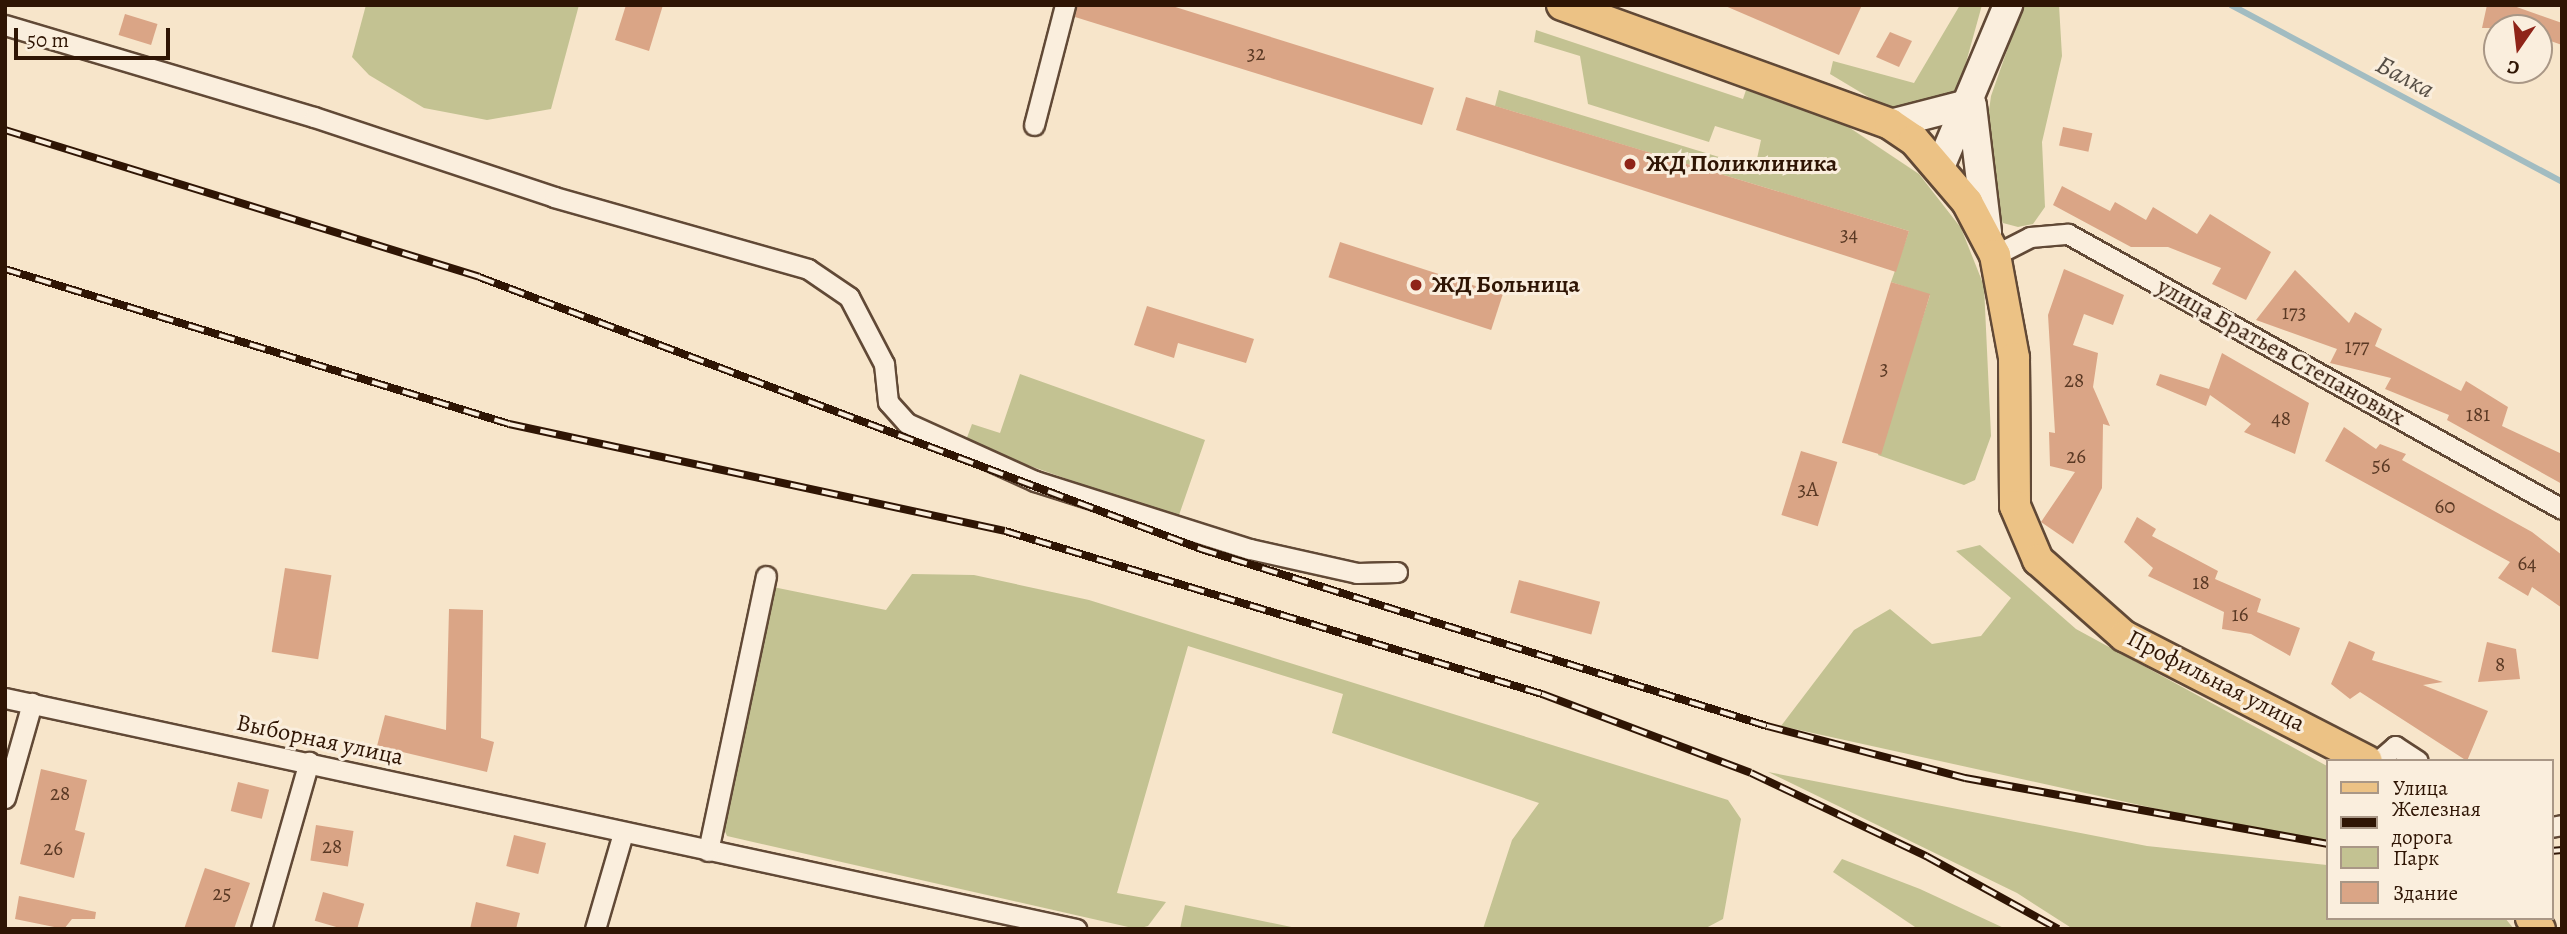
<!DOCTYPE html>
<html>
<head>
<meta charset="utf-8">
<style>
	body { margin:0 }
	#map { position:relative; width:2567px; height:934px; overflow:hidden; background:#f7e5ca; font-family:Alegreya,serif }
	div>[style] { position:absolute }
	.green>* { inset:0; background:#c3c292 }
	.stream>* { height:6px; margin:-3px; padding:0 3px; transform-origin:3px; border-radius:3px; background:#a2bcc1 }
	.building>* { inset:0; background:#daa586; transform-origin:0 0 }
	.roads { filter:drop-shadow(2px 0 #614936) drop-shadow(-2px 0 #614936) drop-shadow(0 2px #614936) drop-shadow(0 -2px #614936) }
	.street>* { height:19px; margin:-9.5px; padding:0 9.5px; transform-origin:9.5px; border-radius:9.5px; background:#faeedd }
	.secondary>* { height:28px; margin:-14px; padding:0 14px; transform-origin:14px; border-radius:14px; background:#faeedd }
	.primary>* { height:30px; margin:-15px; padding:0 15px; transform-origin:15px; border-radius:15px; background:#ecc285 }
	.rail>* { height:8px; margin-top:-4px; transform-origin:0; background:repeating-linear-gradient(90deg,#faeedd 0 16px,#2f1504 0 32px); box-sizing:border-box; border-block:2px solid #2f1504 }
	.dots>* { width:19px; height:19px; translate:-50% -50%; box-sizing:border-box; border:4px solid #faeedd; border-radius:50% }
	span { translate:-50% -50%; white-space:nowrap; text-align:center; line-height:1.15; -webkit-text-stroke:6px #faeedd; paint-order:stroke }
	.number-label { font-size:21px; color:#5a3924 }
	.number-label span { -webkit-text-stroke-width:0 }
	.poi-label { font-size:24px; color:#2f1504; font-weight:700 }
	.left { translate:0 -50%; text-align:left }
	.street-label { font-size:24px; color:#2f1504 }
	.water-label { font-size:26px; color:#574f46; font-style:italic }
	.frame { position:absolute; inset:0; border:7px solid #2f1504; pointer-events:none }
	.legend { position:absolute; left:2326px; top:759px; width:228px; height:161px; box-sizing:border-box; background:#faeedd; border:2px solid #a99786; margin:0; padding:9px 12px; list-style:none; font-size:21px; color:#2f1504 }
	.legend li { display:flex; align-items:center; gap:14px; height:35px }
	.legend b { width:35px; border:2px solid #a99786 }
	.north { position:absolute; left:2483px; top:14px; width:70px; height:70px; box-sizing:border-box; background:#faeedd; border:2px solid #a99786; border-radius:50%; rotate:194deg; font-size:19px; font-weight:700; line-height:28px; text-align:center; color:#2f1504 }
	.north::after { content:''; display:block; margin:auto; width:24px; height:32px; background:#8f2418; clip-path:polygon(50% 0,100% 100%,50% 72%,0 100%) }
	.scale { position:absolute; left:14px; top:28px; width:156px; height:32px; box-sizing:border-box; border:4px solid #2f1504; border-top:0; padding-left:9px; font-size:21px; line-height:24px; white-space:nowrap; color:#2f1504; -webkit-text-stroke:5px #faeedd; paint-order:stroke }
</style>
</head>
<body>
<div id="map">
	<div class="green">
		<div style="clip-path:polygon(366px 5px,579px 5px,551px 109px,487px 120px,424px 108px,369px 75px,352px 57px)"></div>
		<div style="clip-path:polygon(1960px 5px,1982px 5px,1957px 95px,1890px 110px,1830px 74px,1833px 61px,1914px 83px)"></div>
		<div style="clip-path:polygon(2023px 5px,2059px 5px,2062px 56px,2042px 142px,2045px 207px,2033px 224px,2018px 227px,2003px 223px,1994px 203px,1985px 139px,1991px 96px)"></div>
		<div style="clip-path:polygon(1536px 30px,1743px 99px,1746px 90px,1847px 126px,1919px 174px,1961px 228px,1984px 286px,1991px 436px,1975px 480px,1964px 485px,1878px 455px,1930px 295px,1891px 282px,1909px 231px,1495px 106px,1499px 90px,1755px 168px,1761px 140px,1715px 126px,1709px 142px,1588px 104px,1580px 56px,1534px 42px)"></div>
		<div style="clip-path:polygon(1020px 374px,1205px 440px,1178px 518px,965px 443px,972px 424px,1000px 433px)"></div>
		<div style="clip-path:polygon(1980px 545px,2076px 629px,2327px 766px,2327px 840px,2221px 823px,1781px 726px,1854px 630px,1890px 609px,1932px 644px,1981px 636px,2011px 598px,1956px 551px)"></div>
		<div style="clip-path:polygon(912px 574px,974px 575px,1089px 600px,1728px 800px,1741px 819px,1723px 919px,1704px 929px,1483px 929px,1512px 840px,1539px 803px,1332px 733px,1343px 694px,1188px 646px,1117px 893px,1166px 902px,1148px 926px,1137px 929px,727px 836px,721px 822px,773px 587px,886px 610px)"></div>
		<div style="clip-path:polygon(1768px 772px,2147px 846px,2327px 865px,2327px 918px,2505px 918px,2514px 929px,2073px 929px,2017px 893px)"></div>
		<div style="clip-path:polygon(1842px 859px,1920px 889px,2006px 929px,1918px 929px,1833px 872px)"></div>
		<div style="clip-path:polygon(1185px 905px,1301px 929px,1180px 929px)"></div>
	</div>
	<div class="stream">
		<div style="left:2231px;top:5px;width:375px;rotate:28.1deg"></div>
	</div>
	<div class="building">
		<div style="clip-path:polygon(626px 5px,663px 5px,649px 51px,615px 40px)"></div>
		<div style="clip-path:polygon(1077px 5px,1169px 5px,1434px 88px,1422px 125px,1075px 17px)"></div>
		<div style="clip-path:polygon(1723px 5px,1862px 5px,1839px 55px)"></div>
		<div style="clip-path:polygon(2487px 5px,2511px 5px,2562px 23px,2562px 45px,2539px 37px,2539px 28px,2482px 28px)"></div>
		<div style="left:125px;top:14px;width:34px;height:22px;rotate:17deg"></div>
		<div style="clip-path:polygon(1890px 32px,1912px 41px,1899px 67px,1876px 57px)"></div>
		<div style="clip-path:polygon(1466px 97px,1909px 231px,1896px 272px,1456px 130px)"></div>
		<div style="left:2063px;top:127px;width:30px;height:19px;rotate:12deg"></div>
		<div style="clip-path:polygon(2062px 186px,2110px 211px,2115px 202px,2146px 220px,2153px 207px,2197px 234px,2210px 214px,2271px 252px,2246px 300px,2212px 284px,2221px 268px,2168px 247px,2131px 247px,2053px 205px)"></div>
		<div style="left:1340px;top:242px;width:171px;height:37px;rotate:18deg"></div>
		<div style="clip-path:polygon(2064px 269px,2124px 295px,2113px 325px,2084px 314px,2073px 345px,2098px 353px,2093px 387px,2110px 426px,2103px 424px,2102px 488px,2073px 544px,2041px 522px,2075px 472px,2050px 466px,2049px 432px,2055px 433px,2048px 315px)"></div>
		<div style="clip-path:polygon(2295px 270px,2349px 323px,2355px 312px,2382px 329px,2375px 346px,2461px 391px,2466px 381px,2508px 407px,2502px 426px,2562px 454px,2562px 484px,2447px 420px,2449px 415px,2385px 389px,2391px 378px,2330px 363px,2337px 349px,2256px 320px)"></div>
		<div style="left:1891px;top:282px;width:41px;height:168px;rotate:17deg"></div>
		<div style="clip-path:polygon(1147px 306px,1254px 339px,1246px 363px,1178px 343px,1174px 358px,1134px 345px)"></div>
		<div style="clip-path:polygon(2222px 353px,2309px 403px,2295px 454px,2244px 432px,2251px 424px,2210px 395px,2206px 406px,2156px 385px,2160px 374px,2209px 389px)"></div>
		<div style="clip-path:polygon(2344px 427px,2376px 449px,2380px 444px,2406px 454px,2402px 460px,2532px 532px,2562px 555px,2562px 608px,2532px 587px,2528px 596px,2498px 578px,2510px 562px,2325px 461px)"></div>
		<div style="left:1801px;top:451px;width:38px;height:67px;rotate:17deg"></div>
		<div style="clip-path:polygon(2137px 517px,2156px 529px,2152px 536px,2218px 571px,2215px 579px,2261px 599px,2257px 612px,2300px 628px,2290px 656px,2251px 634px,2222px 629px,2224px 612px,2148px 576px,2153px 568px,2124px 542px)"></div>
		<div style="left:285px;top:568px;width:47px;height:85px;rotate:9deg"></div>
		<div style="left:1519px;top:580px;width:84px;height:34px;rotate:15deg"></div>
		<div style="clip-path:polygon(449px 609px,483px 610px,481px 738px,494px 742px,487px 772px,377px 746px,385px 715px,446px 730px)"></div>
		<div style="clip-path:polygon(2349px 641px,2375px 652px,2372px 660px,2443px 682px,2423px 685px,2488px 711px,2467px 761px,2360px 692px,2350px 699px,2331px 684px)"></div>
		<div style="clip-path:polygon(2487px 642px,2516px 649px,2520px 679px,2478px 682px)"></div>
		<div style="clip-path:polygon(41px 769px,87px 780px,75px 830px,85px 833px,74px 878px,20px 864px)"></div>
		<div style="left:238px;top:782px;width:32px;height:30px;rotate:14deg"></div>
		<div style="left:316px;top:825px;width:38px;height:36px;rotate:9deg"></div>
		<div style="left:514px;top:835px;width:33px;height:32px;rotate:14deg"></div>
		<div style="clip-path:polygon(205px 868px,250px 883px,234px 929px,184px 929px)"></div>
		<div style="left:323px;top:892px;width:43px;height:30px;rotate:16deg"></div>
		<div style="clip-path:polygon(19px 896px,96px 912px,95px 919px,72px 919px,64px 929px,15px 919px)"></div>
		<div style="clip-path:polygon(476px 902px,520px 913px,516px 929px,470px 929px)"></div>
	</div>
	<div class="roads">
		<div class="street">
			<div style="left:5px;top:25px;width:322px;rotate:16.6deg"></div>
			<div style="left:314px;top:117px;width:253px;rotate:18.4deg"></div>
			<div style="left:554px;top:197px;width:264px;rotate:15.8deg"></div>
			<div style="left:808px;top:269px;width:50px;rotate:34.3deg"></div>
			<div style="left:849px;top:297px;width:76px;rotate:62.4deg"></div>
			<div style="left:884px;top:364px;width:38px;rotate:84deg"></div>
			<div style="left:888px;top:402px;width:28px;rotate:48deg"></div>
			<div style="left:907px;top:423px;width:141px;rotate:24.4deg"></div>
			<div style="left:1035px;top:481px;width:225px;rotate:17.6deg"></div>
			<div style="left:1250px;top:549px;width:110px;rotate:12.6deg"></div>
			<div style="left:1357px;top:573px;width:40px;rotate:-1.4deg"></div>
			<div style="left:1034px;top:125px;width:124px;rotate:-75.5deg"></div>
			<div style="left:1995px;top:255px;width:39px;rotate:-27deg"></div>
			<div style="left:2030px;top:237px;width:38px;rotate:-5deg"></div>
			<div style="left:2068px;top:234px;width:565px;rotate:29.1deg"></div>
			<div style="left:5px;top:698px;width:1096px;rotate:12.17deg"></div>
			<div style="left:2378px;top:761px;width:23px;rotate:-41deg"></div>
			<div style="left:2395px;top:746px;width:27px;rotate:33deg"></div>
			<div style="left:5px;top:798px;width:99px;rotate:-74.1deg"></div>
			<div style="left:2551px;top:827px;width:11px;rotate:-10deg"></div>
			<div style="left:708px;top:851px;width:281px;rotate:-78.1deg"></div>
			<div style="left:261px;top:929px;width:174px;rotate:-74deg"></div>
			<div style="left:595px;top:929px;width:100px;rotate:-73.7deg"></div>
		</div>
		<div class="secondary">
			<div style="left:1972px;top:106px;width:127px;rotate:83.2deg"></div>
			<div style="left:1890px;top:124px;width:84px;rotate:-14.5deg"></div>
			<div style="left:1940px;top:167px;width:176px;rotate:-67.2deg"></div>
		</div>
		<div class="primary">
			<div style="left:1562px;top:5px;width:349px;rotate:19.9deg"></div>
			<div style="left:1890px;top:124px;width:29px;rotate:34deg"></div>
			<div style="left:1914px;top:140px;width:82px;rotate:49.5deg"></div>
			<div style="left:1967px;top:202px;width:60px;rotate:62.2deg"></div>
			<div style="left:1995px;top:255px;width:105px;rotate:79.5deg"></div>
			<div style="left:2014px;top:358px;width:148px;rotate:89.6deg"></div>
			<div style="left:2015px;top:506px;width:59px;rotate:66.9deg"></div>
			<div style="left:2038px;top:560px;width:115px;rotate:41.5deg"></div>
			<div style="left:2124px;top:636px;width:273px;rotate:27.2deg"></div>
			<div style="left:2531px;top:918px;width:14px;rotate:51deg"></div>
		</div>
	</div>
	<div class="rail">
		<div style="left:5px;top:130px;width:496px;rotate:17.2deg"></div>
		<div style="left:479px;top:277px;width:772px;rotate:20.64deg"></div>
		<div style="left:1201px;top:549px;width:593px;rotate:17.37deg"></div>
		<div style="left:1767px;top:726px;width:205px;rotate:14.7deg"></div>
		<div style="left:1965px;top:778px;width:368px;rotate:10.3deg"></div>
		<div style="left:5px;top:269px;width:527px;rotate:17.09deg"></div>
		<div style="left:509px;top:424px;width:507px;rotate:12.17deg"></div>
		<div style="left:1005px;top:531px;width:561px;rotate:16.89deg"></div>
		<div style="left:1542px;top:694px;width:223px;rotate:20.7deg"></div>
		<div style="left:1751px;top:773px;width:194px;rotate:25.4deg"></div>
		<div style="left:1926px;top:856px;width:151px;rotate:28.9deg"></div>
		<div style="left:2551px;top:851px;width:11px;rotate:-5deg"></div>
	</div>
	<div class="dots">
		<div style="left:1630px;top:164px;background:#8f2418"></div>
		<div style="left:1416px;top:285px;background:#8f2418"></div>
	</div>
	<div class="number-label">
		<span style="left:1256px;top:53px">32</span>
		<span style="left:1849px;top:234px">34</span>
		<span style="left:2294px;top:312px">173</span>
		<span style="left:2357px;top:346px">177</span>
		<span style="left:1884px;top:368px">3</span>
		<span style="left:2074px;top:380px">28</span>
		<span style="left:2478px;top:414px">181</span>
		<span style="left:2281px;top:418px">48</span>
		<span style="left:2076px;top:456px">26</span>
		<span style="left:2381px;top:465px">56</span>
		<span style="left:1808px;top:489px">3А</span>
		<span style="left:2445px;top:506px">60</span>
		<span style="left:2527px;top:563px">64</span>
		<span style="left:2201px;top:582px">18</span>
		<span style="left:2240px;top:614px">16</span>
		<span style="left:2500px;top:664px">8</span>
		<span style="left:60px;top:793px">28</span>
		<span style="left:332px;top:846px">28</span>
		<span style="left:53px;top:848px">26</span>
		<span style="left:222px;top:893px">25</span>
	</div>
	<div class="poi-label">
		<span class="left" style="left:1646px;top:164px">ЖД Поликлиника</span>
		<span class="left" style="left:1432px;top:285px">ЖД Больница</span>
	</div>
	<div class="street-label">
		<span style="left:2281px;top:352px;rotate:29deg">улица Братьев Степановых</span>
		<span style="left:2216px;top:681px;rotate:27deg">Профильная улица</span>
		<span style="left:320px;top:740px;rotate:12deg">Выборная улица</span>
	</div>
	<div class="water-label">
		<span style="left:2405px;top:77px;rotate:28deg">Балка</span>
	</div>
	<div class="frame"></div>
	<ul class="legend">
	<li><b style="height:9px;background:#ecc285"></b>Улица</li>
	<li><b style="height:9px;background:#2f1504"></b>Железная дорога</li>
	<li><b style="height:19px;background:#c3c292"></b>Парк</li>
	<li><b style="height:19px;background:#daa586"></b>Здание</li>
	</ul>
	<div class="north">С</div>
	<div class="scale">50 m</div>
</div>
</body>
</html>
